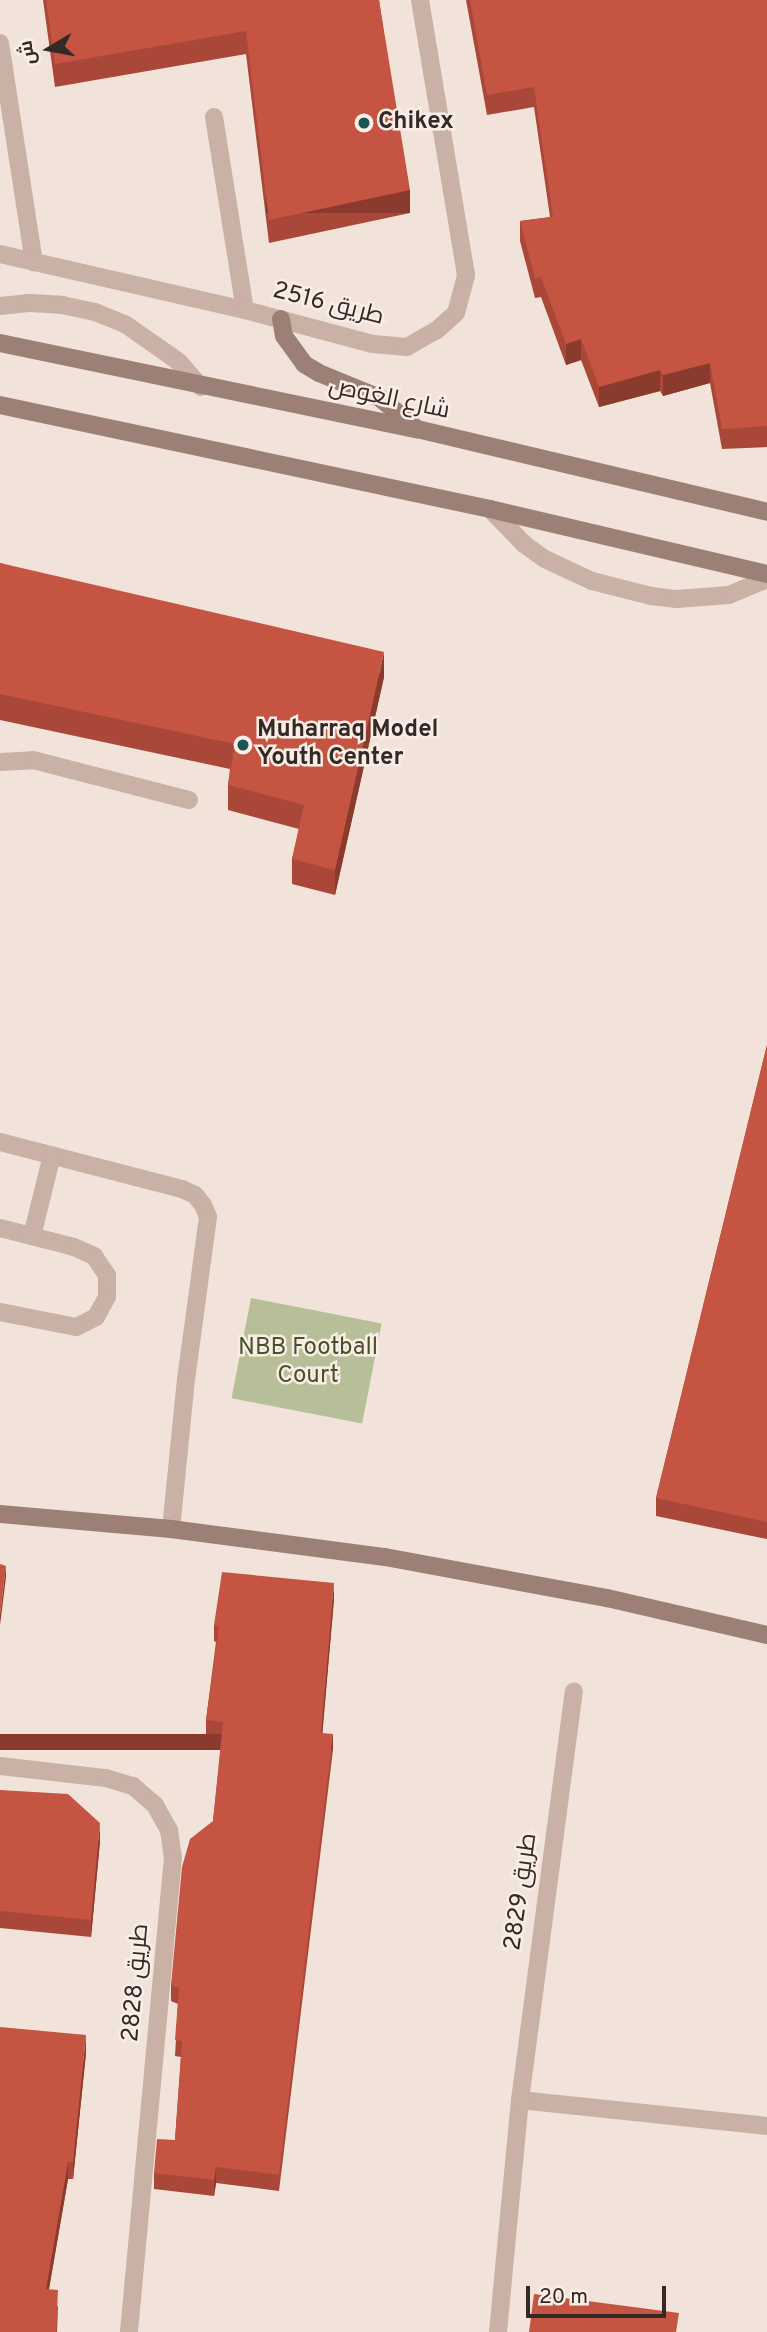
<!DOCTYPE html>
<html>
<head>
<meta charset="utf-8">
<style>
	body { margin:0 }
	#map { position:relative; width:767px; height:2332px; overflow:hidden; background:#f1e3d9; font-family:Overpass,Cairo,sans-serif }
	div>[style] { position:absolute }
	.green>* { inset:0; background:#b7bf99; transform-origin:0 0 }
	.lane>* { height:18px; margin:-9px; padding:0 9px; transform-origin:9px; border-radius:9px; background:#c9b1a5 }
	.street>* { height:18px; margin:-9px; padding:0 9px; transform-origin:9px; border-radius:9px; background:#c9b1a5 }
	.secondary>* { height:18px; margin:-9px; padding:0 9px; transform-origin:9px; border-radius:9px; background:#9c8076 }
	.wall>* { inset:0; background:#a94839 }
	.shaded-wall>* { inset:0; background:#8a3b2e; transform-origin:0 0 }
	.building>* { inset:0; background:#c55442 }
	.dots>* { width:19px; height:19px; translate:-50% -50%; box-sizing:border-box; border:4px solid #f9ede5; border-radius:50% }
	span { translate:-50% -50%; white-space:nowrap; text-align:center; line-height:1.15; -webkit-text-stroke:5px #f9ede5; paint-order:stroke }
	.poi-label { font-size:24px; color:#342926; font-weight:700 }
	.left { translate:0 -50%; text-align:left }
	.street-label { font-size:24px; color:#342926 }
	.park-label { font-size:24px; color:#48522a }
	.north { position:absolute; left:14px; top:14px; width:70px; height:70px; -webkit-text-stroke:5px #f9ede5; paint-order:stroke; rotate:260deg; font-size:19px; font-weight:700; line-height:28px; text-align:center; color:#342926 }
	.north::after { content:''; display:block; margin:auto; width:24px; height:32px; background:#342926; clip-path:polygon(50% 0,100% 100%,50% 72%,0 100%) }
	.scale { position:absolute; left:526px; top:2286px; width:140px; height:32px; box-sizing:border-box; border:4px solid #342926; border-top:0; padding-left:9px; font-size:21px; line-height:24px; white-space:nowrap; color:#342926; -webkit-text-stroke:5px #f9ede5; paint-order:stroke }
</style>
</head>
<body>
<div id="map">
	<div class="green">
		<div style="left:251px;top:1298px;width:133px;height:102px;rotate:11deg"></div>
	</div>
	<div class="lane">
		<div style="left:0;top:306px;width:29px;rotate:-6deg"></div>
		<div style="left:29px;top:303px;width:33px;rotate:3deg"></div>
		<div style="left:62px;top:305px;width:34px;rotate:12deg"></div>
		<div style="left:95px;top:312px;width:32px;rotate:22deg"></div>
		<div style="left:125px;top:324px;width:66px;rotate:35.1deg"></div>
		<div style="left:179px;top:362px;width:33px;rotate:49deg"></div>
		<div style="left:490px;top:509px;width:49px;rotate:45.8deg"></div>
		<div style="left:524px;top:544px;width:26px;rotate:36deg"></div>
		<div style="left:545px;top:559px;width:52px;rotate:25.1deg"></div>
		<div style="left:592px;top:581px;width:61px;rotate:14.3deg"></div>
		<div style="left:651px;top:596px;width:26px;rotate:7deg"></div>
		<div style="left:677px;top:599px;width:52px;rotate:-4.4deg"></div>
		<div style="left:729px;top:595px;width:41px;rotate:-22.8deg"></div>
		<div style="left:0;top:762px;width:33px;rotate:-3deg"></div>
		<div style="left:33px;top:760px;width:161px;rotate:14.4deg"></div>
		<div style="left:0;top:1142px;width:188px;rotate:14.5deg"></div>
		<div style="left:182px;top:1189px;width:14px;rotate:25deg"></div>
		<div style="left:195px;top:1195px;width:13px;rotate:51deg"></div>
		<div style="left:203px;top:1205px;width:13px;rotate:67deg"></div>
		<div style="left:208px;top:1217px;width:163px;rotate:97.7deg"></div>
		<div style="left:186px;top:1379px;width:151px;rotate:95.7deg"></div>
		<div style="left:0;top:1228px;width:76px;rotate:14.4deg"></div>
		<div style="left:74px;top:1247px;width:22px;rotate:24deg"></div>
		<div style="left:94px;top:1256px;width:23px;rotate:56deg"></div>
		<div style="left:107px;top:1275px;width:22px;rotate:90deg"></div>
		<div style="left:107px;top:1297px;width:23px;rotate:119deg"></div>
		<div style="left:96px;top:1317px;width:22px;rotate:153deg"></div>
		<div style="left:76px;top:1327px;width:77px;rotate:-168.8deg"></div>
		<div style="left:32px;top:1236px;width:83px;rotate:-76.1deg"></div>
	</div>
	<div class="street">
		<div style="left:0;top:43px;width:222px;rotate:81.2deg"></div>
		<div style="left:214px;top:117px;width:195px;rotate:80.9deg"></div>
		<div style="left:0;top:254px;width:251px;rotate:12.9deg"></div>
		<div style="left:245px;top:310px;width:132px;rotate:14.9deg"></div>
		<div style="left:373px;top:344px;width:34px;rotate:5deg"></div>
		<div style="left:407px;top:347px;width:34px;rotate:-30deg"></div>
		<div style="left:437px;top:330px;width:25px;rotate:-42deg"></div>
		<div style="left:456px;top:313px;width:39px;rotate:-75deg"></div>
		<div style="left:466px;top:275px;width:279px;rotate:-99.5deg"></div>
		<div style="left:0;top:1766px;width:107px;rotate:6.5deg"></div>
		<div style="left:106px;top:1778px;width:28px;rotate:17deg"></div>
		<div style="left:133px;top:1786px;width:29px;rotate:41deg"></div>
		<div style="left:155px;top:1805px;width:29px;rotate:61deg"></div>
		<div style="left:169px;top:1830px;width:27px;rotate:82deg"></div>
		<div style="left:173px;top:1857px;width:477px;rotate:95.3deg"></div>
		<div style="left:520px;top:2100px;width:248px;rotate:6deg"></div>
		<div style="left:498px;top:2332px;width:233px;rotate:-84.6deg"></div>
		<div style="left:520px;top:2100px;width:412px;rotate:-82.5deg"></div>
	</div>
	<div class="secondary">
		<div style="left:281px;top:319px;width:17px;rotate:80deg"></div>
		<div style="left:284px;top:336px;width:34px;rotate:54deg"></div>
		<div style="left:304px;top:364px;width:17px;rotate:31deg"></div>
		<div style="left:319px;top:373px;width:66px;rotate:22.3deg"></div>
		<div style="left:380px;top:398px;width:48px;rotate:40deg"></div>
		<div style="left:0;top:343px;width:426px;rotate:11.7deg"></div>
		<div style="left:417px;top:429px;width:360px;rotate:13.3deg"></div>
		<div style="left:0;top:405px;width:501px;rotate:11.98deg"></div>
		<div style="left:490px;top:509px;width:285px;rotate:13.2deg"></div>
		<div style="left:0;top:1514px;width:172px;rotate:5deg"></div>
		<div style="left:171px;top:1529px;width:216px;rotate:7.5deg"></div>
		<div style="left:385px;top:1557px;width:226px;rotate:10.5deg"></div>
		<div style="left:607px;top:1598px;width:164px;rotate:13deg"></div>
	</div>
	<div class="wall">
		<div style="clip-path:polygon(43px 0,379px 0,410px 213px,269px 243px,246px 54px,55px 87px)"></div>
		<div style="clip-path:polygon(466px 0,767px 0,767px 447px,722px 449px,710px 383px,663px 396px,660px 391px,599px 407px,581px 360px,566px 365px,541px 297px,535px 298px,520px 241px,520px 221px,550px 217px,534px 107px,487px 115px)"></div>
		<div style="clip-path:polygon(0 563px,384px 677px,335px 895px,292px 884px,292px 859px,299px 829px,228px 810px,228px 785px,230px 769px,0 720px)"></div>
		<div style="clip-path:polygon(767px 1045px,767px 1539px,656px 1516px,656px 1498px)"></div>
		<div style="clip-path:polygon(334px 1599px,322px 1733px,333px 1750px,279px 2191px,216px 2183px,214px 2196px,154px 2189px,154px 2173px,175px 2140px,181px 2057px,175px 2056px,178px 2004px,171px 2001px,171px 1985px,213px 1821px,222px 1738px,206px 1736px,206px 1720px,216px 1642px,214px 1641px,214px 1625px)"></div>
		<div style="clip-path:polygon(0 1790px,100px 1841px,91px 1937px,0 1928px)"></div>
		<div style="clip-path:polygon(86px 2053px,73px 2179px,68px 2179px,49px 2289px,58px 2307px,57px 2332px,0 2332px)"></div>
	</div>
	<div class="shaded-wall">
		<div style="left:410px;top:190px;width:23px;height:144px;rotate:90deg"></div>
		<div style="clip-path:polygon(581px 339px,581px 360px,566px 365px,566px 344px)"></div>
		<div style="clip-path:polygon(710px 363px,710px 383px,663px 396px,663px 375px)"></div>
		<div style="clip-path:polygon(660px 370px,660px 391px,599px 407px,599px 387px)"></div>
		<div style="clip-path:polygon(384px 652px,384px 677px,335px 895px,335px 870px)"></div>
		<div style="clip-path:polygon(6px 1566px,6px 1577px,0 1625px,0 1614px)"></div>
		<div style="clip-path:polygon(334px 1583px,334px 1599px,321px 1750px,321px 1733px)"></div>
		<div style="left:333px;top:1734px;width:16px;height:444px;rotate:90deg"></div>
		<div style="clip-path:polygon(100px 1823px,100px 1841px,91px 1937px,91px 1920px)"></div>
		<div style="clip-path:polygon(86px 2035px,86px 2053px,73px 2179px,73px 2162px)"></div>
		<div style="clip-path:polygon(68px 2162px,68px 2179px,46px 2306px,46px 2289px)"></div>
		<div style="clip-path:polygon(216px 2167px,216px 2183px,214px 2196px,214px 2180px)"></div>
	</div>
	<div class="building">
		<div style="clip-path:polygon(46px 0,379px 0,410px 190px,269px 220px,246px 31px,55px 64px)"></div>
		<div style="clip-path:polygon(470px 0,767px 0,767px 426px,722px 429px,710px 363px,663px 375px,660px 370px,599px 387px,581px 339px,566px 344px,541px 277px,535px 278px,520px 221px,553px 217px,534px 87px,487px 95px)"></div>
		<div style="clip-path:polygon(0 563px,384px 652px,335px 870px,292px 859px,304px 805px,228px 785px,235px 744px,0 694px)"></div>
		<div style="clip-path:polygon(767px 1045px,767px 1522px,656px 1498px)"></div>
		<div style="clip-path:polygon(0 1564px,6px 1566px,0 1614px)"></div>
		<div style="clip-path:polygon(222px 1572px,334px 1583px,321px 1733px,333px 1734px,279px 2175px,216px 2167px,214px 2180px,154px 2173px,157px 2139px,175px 2140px,182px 2041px,175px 2040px,179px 1988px,171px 1985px,182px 1867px,190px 1839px,213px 1821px,223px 1722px,206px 1720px,219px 1627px,214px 1625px)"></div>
		<div style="clip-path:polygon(0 1790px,68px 1794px,100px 1823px,91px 1920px,0 1911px)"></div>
		<div style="clip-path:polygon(0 2027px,86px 2035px,73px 2162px,68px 2162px,46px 2289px,58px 2290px,56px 2332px,0 2332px)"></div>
		<div style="clip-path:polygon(534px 2294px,679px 2313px,676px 2332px,529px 2332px)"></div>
	</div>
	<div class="dots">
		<div style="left:364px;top:123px;background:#1c5553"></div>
		<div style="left:243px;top:745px;background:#1c5553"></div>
	</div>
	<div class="poi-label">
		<span class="left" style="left:378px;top:123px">Chikex</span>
		<span class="left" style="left:257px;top:745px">Muharraq Model<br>Youth Center</span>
	</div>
	<div class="street-label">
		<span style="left:328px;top:305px;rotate:14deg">طريق 2516</span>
		<span style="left:389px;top:400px;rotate:12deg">شارع الغوص</span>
		<span style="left:522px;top:1892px;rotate:-82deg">طريق 2829</span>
		<span style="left:137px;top:1983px;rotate:-85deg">طريق 2828</span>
	</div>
	<div class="park-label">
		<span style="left:308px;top:1363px">NBB Football<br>Court</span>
	</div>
	<div class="north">ش</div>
	<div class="scale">20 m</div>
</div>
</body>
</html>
